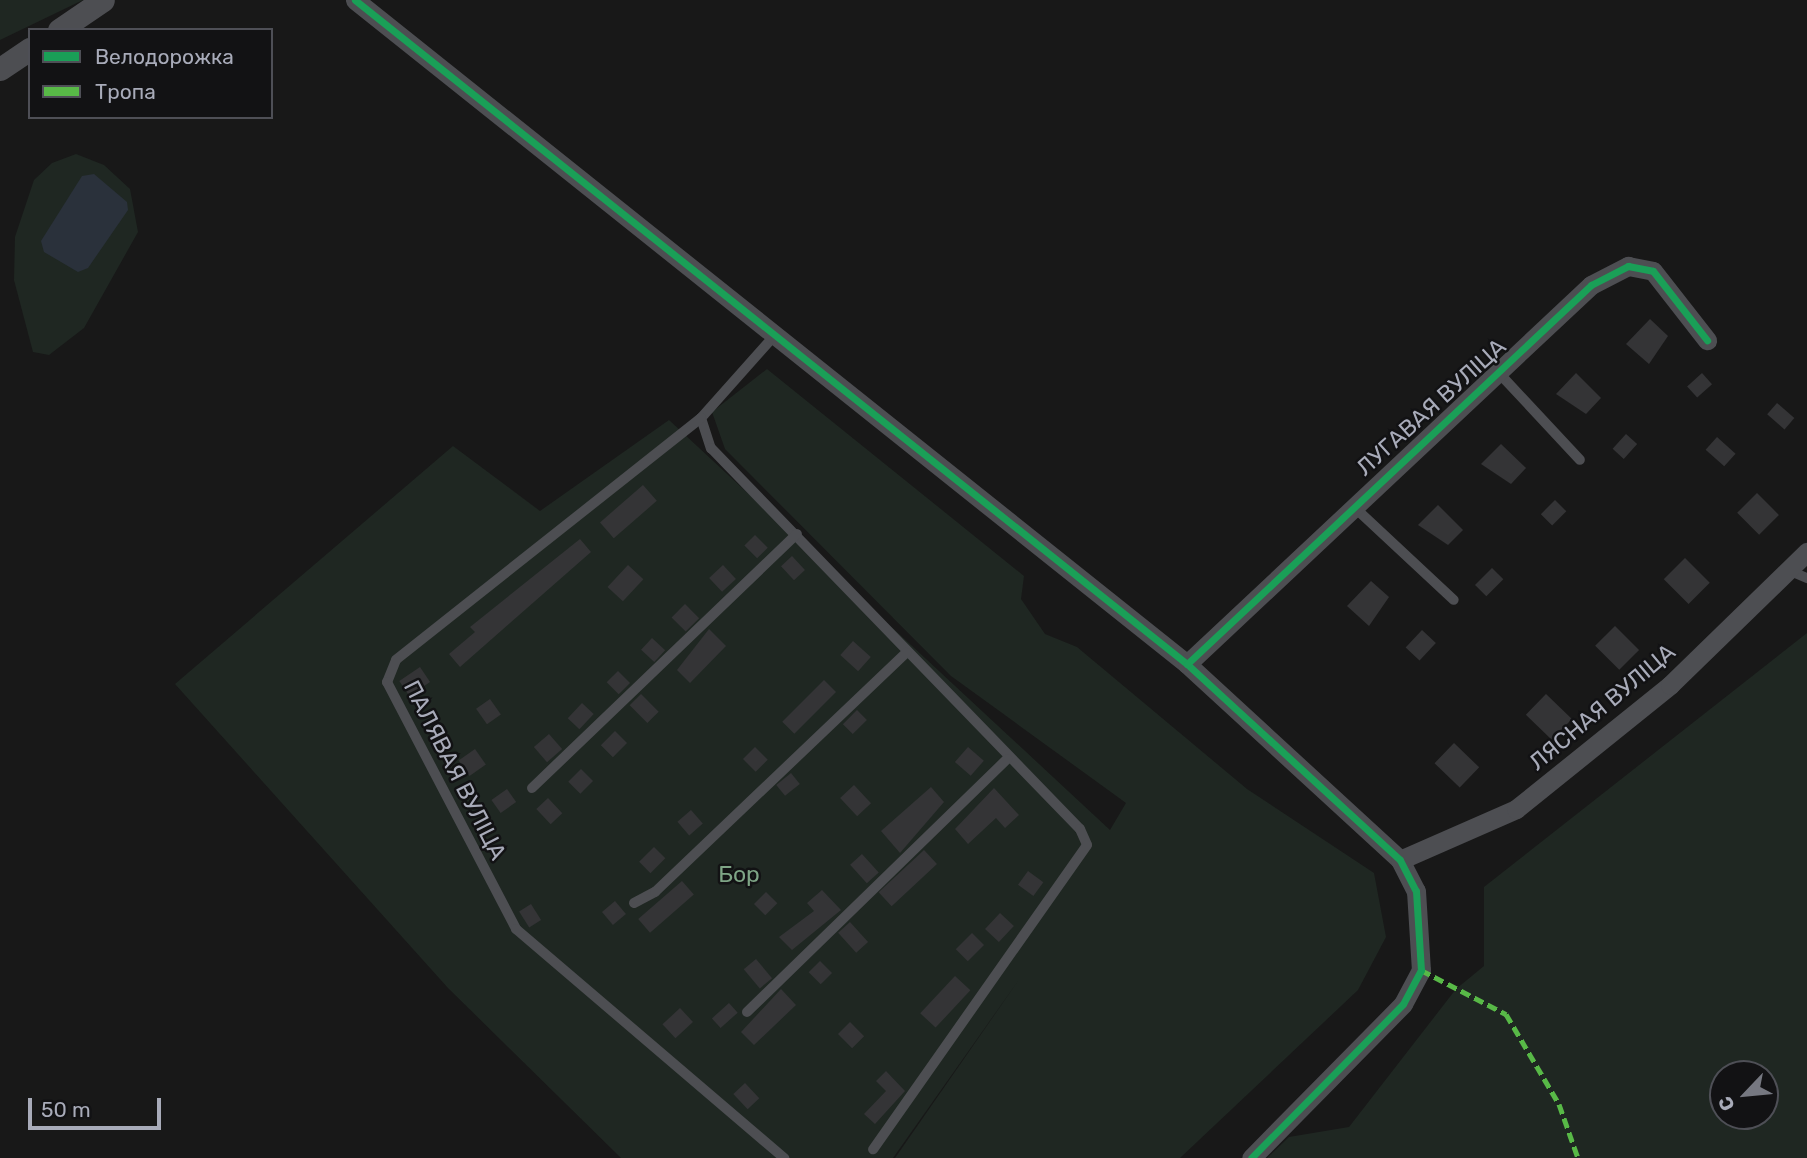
<!DOCTYPE html>
<html>
<head>
<meta charset="utf-8">
<style>
	body { margin:0 }
	#map { position:relative; width:1807px; height:1158px; overflow:hidden; background:#181818; font-family:Rubik,sans-serif }
	div>[style] { position:absolute }
	.green>* { inset:0; background:#1f2722 }
	.water>* { inset:0; background:#2a313b }
	.building>* { inset:0; background:#343436; transform-origin:0 0 }
	.service>* { height:10px; margin:-5px; padding:0 5px; transform-origin:5px; border-radius:5px; background:#4d4e52 }
	.minor>* { height:19px; margin:-9.5px; padding:0 9.5px; transform-origin:9.5px; border-radius:9.5px; background:#4d4e52 }
	.tertiary>* { height:23px; margin:-11.5px; padding:0 11.5px; transform-origin:11.5px; border-radius:11.5px; background:#4d4e52 }
	.quiet>* { height:5px; margin-top:-2.5px; transform-origin:0; background:repeating-linear-gradient(90deg,#58b947 0 10px,transparent 0 15px) }
	.cycleway>* { height:7px; margin:-3.5px; padding:0 3.5px; transform-origin:3.5px; border-radius:3.5px; background:#1a9f57 }
	span { translate:-50% -50%; white-space:nowrap; text-align:center; line-height:1.15; -webkit-text-stroke:5px #121214; paint-order:stroke }
	.street-label { font-size:23px; color:#a8abb9 }
	.park-label { font-size:23px; color:#7ea586 }
	.legend { position:absolute; left:28px; top:28px; width:245px; height:91px; box-sizing:border-box; background:#121214; border:2px solid #4e4f56; margin:0; padding:9px 12px; list-style:none; font-size:21px; color:#a8abb9 }
	.legend li { display:flex; align-items:center; gap:14px; height:35px }
	.legend b { width:35px; border:2px solid #4e4f56 }
	.north { position:absolute; left:1709px; top:1060px; width:70px; height:70px; box-sizing:border-box; background:#121214; border:2px solid #4e4f56; border-radius:50%; rotate:244deg; font-size:19px; font-weight:700; line-height:28px; text-align:center; color:#a8abb9 }
	.north::after { content:''; display:block; margin:auto; width:24px; height:32px; background:#767881; clip-path:polygon(50% 0,100% 100%,50% 72%,0 100%) }
	.scale { position:absolute; left:28px; top:1098px; width:133px; height:32px; box-sizing:border-box; border:4px solid #a8abb9; border-top:0; padding-left:9px; font-size:21px; line-height:24px; white-space:nowrap; color:#a8abb9; -webkit-text-stroke:5px #121214; paint-order:stroke }
</style>
</head>
<body>
<div id="map">
	<div class="green">
		<div style="clip-path:polygon(0 0,83px 0,0 40px)"></div>
		<div style="clip-path:polygon(76px 154px,104px 165px,130px 189px,138px 232px,84px 328px,49px 355px,33px 352px,14px 280px,15px 237px,34px 180px,52px 163px)"></div>
		<div style="clip-path:polygon(767px 369px,1024px 576px,1021px 599px,1045px 634px,1077px 647px,1247px 789px,1374px 873px,1386px 937px,1358px 990px,1180px 1158px,895px 1158px,1018px 981px,893px 1158px,621px 1158px,448px 988px,175px 684px,453px 446px,540px 511px,669px 420px,1110px 830px,1126px 803px,951px 676px,725px 449px,712px 412px)"></div>
		<div style="clip-path:polygon(evenodd,1807px 633px,1807px 1158px,1267px 1158px,1289px 1137px,1349px 1127px,1456px 989px,1484px 966px,1484px 887px,1807px 633px,1723px 1074px,1765px 1074px,1765px 1116px,1723px 1116px,1723px 1074px)"></div>
	</div>
	<div class="water">
		<div style="clip-path:polygon(94px 174px,127px 202px,128px 210px,88px 268px,78px 272px,44px 252px,41px 241px,82px 176px)"></div>
	</div>
	<div class="building">
		<div style="clip-path:polygon(1650px 319px,1668px 336px,1649px 364px,1626px 344px)"></div>
		<div style="clip-path:polygon(1576px 373px,1601px 398px,1586px 414px,1556px 394px)"></div>
		<div style="left:1702px;top:373px;width:15px;height:20px;rotate:48deg"></div>
		<div style="left:1777px;top:403px;width:23px;height:15px;rotate:41deg"></div>
		<div style="left:1626px;top:434px;width:15px;height:20px;rotate:42deg"></div>
		<div style="left:1717px;top:437px;width:25px;height:17px;rotate:42deg"></div>
		<div style="clip-path:polygon(1501px 444px,1526px 468px,1511px 484px,1481px 464px)"></div>
		<div style="left:643px;top:485px;width:21px;height:57px;rotate:49deg"></div>
		<div style="left:1757px;top:493px;width:31px;height:28px;rotate:45deg"></div>
		<div style="left:1555px;top:500px;width:16px;height:20px;rotate:45deg"></div>
		<div style="clip-path:polygon(1438px 505px,1463px 530px,1448px 545px,1418px 525px)"></div>
		<div style="left:755px;top:535px;width:18px;height:15px;rotate:45deg"></div>
		<div style="clip-path:polygon(580px 539px,591px 552px,460px 667px,449px 654px,475px 632px,470px 627px)"></div>
		<div style="left:792px;top:556px;width:19px;height:15px;rotate:47deg"></div>
		<div style="left:1685px;top:558px;width:35px;height:30px;rotate:45deg"></div>
		<div style="left:628px;top:565px;width:21px;height:30px;rotate:43deg"></div>
		<div style="left:723px;top:565px;width:19px;height:19px;rotate:47deg"></div>
		<div style="left:1492px;top:568px;width:16px;height:24px;rotate:45deg"></div>
		<div style="clip-path:polygon(1371px 581px,1389px 597px,1369px 626px,1347px 606px)"></div>
		<div style="left:685px;top:604px;width:20px;height:19px;rotate:45deg"></div>
		<div style="left:1615px;top:626px;width:34px;height:28px;rotate:45deg"></div>
		<div style="clip-path:polygon(709px 629px,726px 646px,690px 683px,677px 670px)"></div>
		<div style="left:1422px;top:630px;width:19px;height:24px;rotate:43deg"></div>
		<div style="left:652px;top:638px;width:18px;height:16px;rotate:43deg"></div>
		<div style="left:853px;top:641px;width:24px;height:19px;rotate:42deg"></div>
		<div style="left:420px;top:667px;width:18px;height:25px;rotate:56deg"></div>
		<div style="left:618px;top:671px;width:17px;height:16px;rotate:45deg"></div>
		<div style="left:824px;top:680px;width:17px;height:59px;rotate:45deg"></div>
		<div style="left:641px;top:694px;width:25px;height:16px;rotate:45deg"></div>
		<div style="left:1546px;top:694px;width:36px;height:29px;rotate:44deg"></div>
		<div style="left:490px;top:699px;width:19px;height:17px;rotate:55deg"></div>
		<div style="left:582px;top:703px;width:16px;height:21px;rotate:43deg"></div>
		<div style="left:857px;top:710px;width:14px;height:20px;rotate:45deg"></div>
		<div style="left:615px;top:731px;width:17px;height:20px;rotate:45deg"></div>
		<div style="left:549px;top:734px;width:20px;height:20px;rotate:49deg"></div>
		<div style="left:1454px;top:743px;width:35px;height:28px;rotate:44deg"></div>
		<div style="left:755px;top:747px;width:18px;height:17px;rotate:45deg"></div>
		<div style="left:968px;top:747px;width:21px;height:20px;rotate:41deg"></div>
		<div style="left:475px;top:749px;width:19px;height:20px;rotate:55deg"></div>
		<div style="left:581px;top:769px;width:17px;height:18px;rotate:45deg"></div>
		<div style="left:791px;top:773px;width:14px;height:19px;rotate:51deg"></div>
		<div style="left:854px;top:785px;width:25px;height:19px;rotate:47deg"></div>
		<div style="clip-path:polygon(931px 787px,944px 802px,900px 853px,881px 831px)"></div>
		<div style="clip-path:polygon(994px 788px,1019px 815px,1005px 828px,996px 818px,968px 844px,955px 829px)"></div>
		<div style="left:507px;top:789px;width:16px;height:19px;rotate:55deg"></div>
		<div style="left:548px;top:798px;width:21px;height:16px;rotate:47deg"></div>
		<div style="left:691px;top:810px;width:18px;height:18px;rotate:49deg"></div>
		<div style="left:654px;top:847px;width:16px;height:21px;rotate:45deg"></div>
		<div style="left:924px;top:850px;width:19px;height:62px;rotate:47deg"></div>
		<div style="left:862px;top:854px;width:25px;height:16px;rotate:48deg"></div>
		<div style="left:1028px;top:871px;width:19px;height:17px;rotate:36deg"></div>
		<div style="left:682px;top:881px;width:18px;height:58px;rotate:49deg"></div>
		<div style="clip-path:polygon(822px 890px,841px 910px,792px 950px,779px 937px,814px 911px,807px 903px)"></div>
		<div style="left:766px;top:892px;width:16px;height:17px;rotate:45deg"></div>
		<div style="left:615px;top:901px;width:17px;height:17px;rotate:50deg"></div>
		<div style="left:531px;top:904px;width:19px;height:14px;rotate:58deg"></div>
		<div style="left:1000px;top:913px;width:19px;height:22px;rotate:43deg"></div>
		<div style="left:850px;top:922px;width:27px;height:16px;rotate:48deg"></div>
		<div style="left:972px;top:933px;width:17px;height:23px;rotate:45deg"></div>
		<div style="left:756px;top:959px;width:25px;height:16px;rotate:50deg"></div>
		<div style="left:820px;top:961px;width:17px;height:16px;rotate:45deg"></div>
		<div style="left:955px;top:976px;width:21px;height:51px;rotate:43deg"></div>
		<div style="clip-path:polygon(781px 989px,796px 1005px,754px 1045px,741px 1032px)"></div>
		<div style="left:729px;top:1003px;width:13px;height:23px;rotate:48deg"></div>
		<div style="left:680px;top:1008px;width:19px;height:24px;rotate:47deg"></div>
		<div style="left:850px;top:1022px;width:20px;height:17px;rotate:45deg"></div>
		<div style="clip-path:polygon(886px 1071px,905px 1091px,875px 1124px,864px 1114px,886px 1091px,876px 1081px)"></div>
		<div style="left:745px;top:1083px;width:21px;height:16px;rotate:47deg"></div>
	</div>
	<div class="service">
		<div style="left:775px;top:335px;width:111px;rotate:131.7deg"></div>
		<div style="left:701px;top:418px;width:32px;rotate:72deg"></div>
		<div style="left:711px;top:448px;width:530px;rotate:45.92deg"></div>
		<div style="left:1080px;top:829px;width:17px;rotate:66deg"></div>
		<div style="left:1087px;top:845px;width:372px;rotate:125.1deg"></div>
		<div style="left:1498px;top:372px;width:120px;rotate:47deg"></div>
		<div style="left:701px;top:418px;width:389px;rotate:141.6deg"></div>
		<div style="left:396px;top:660px;width:24px;rotate:112deg"></div>
		<div style="left:387px;top:682px;width:279px;rotate:62.4deg"></div>
		<div style="left:516px;top:929px;width:353px;rotate:40.5deg"></div>
		<div style="left:1352px;top:505px;width:139px;rotate:43deg"></div>
		<div style="left:1788px;top:570px;width:21px;rotate:23deg"></div>
		<div style="left:532px;top:788px;width:367px;rotate:-43.8deg"></div>
		<div style="left:634px;top:903px;width:24px;rotate:-28deg"></div>
		<div style="left:655px;top:892px;width:347px;rotate:-43.6deg"></div>
		<div style="left:747px;top:1012px;width:363px;rotate:-44.2deg"></div>
	</div>
	<div class="minor">
		<div style="left:355px;top:0;width:1064px;rotate:38.59deg"></div>
		<div style="left:1187px;top:664px;width:289px;rotate:42.6deg"></div>
		<div style="left:1400px;top:860px;width:35px;rotate:63deg"></div>
		<div style="left:1416px;top:891px;width:79px;rotate:86.4deg"></div>
		<div style="left:1421px;top:970px;width:38px;rotate:118deg"></div>
		<div style="left:1403px;top:1004px;width:216px;rotate:134.6deg"></div>
		<div style="left:1187px;top:664px;width:554px;rotate:-43.17deg"></div>
		<div style="left:1591px;top:285px;width:42px;rotate:-27.2deg"></div>
		<div style="left:1628px;top:266px;width:25px;rotate:11deg"></div>
		<div style="left:1653px;top:271px;width:88px;rotate:52deg"></div>
		<div style="left:1400px;top:860px;width:127px;rotate:-23.7deg"></div>
		<div style="left:1516px;top:809px;width:198px;rotate:-38.8deg"></div>
		<div style="left:1670px;top:685px;width:191px;rotate:-44.2deg"></div>
	</div>
	<div class="tertiary">
		<div style="left:59px;top:30px;width:53px;rotate:-34.3deg"></div>
		<div style="left:0;top:69px;width:36px;rotate:-34deg"></div>
	</div>
	<div class="quiet">
		<div style="left:1421px;top:970px;width:96px;rotate:27.4deg"></div>
		<div style="left:1506px;top:1014px;width:104px;rotate:59.5deg"></div>
		<div style="left:1559px;top:1104px;width:57px;rotate:70.6deg"></div>
	</div>
	<div class="cycleway">
		<div style="left:355px;top:0;width:1064px;rotate:38.59deg"></div>
		<div style="left:1187px;top:664px;width:289px;rotate:42.6deg"></div>
		<div style="left:1400px;top:860px;width:35px;rotate:63deg"></div>
		<div style="left:1416px;top:891px;width:79px;rotate:86.4deg"></div>
		<div style="left:1421px;top:970px;width:38px;rotate:118deg"></div>
		<div style="left:1403px;top:1004px;width:216px;rotate:134.6deg"></div>
		<div style="left:1187px;top:664px;width:554px;rotate:-43.17deg"></div>
		<div style="left:1591px;top:285px;width:42px;rotate:-27.2deg"></div>
		<div style="left:1628px;top:266px;width:25px;rotate:11deg"></div>
		<div style="left:1653px;top:271px;width:88px;rotate:52deg"></div>
	</div>
	<div class="street-label">
		<span style="left:1431px;top:407px;rotate:-42deg">ЛУГАВАЯ ВУЛІЦА</span>
		<span style="left:1602px;top:707px;rotate:-40deg">ЛЯСНАЯ ВУЛІЦА</span>
		<span style="left:455px;top:770px;rotate:63deg">ПАЛЯВАЯ ВУЛІЦА</span>
	</div>
	<div class="park-label">
		<span style="left:739px;top:874px">Бор</span>
	</div>
	<ul class="legend">
	<li><b style="height:9px;background:#1a9f57"></b>Велодорожка</li>
	<li><b style="height:9px;background:#58b947"></b>Тропа</li>
	</ul>
	<div class="north">С</div>
	<div class="scale">50 m</div>
</div>
</body>
</html>
